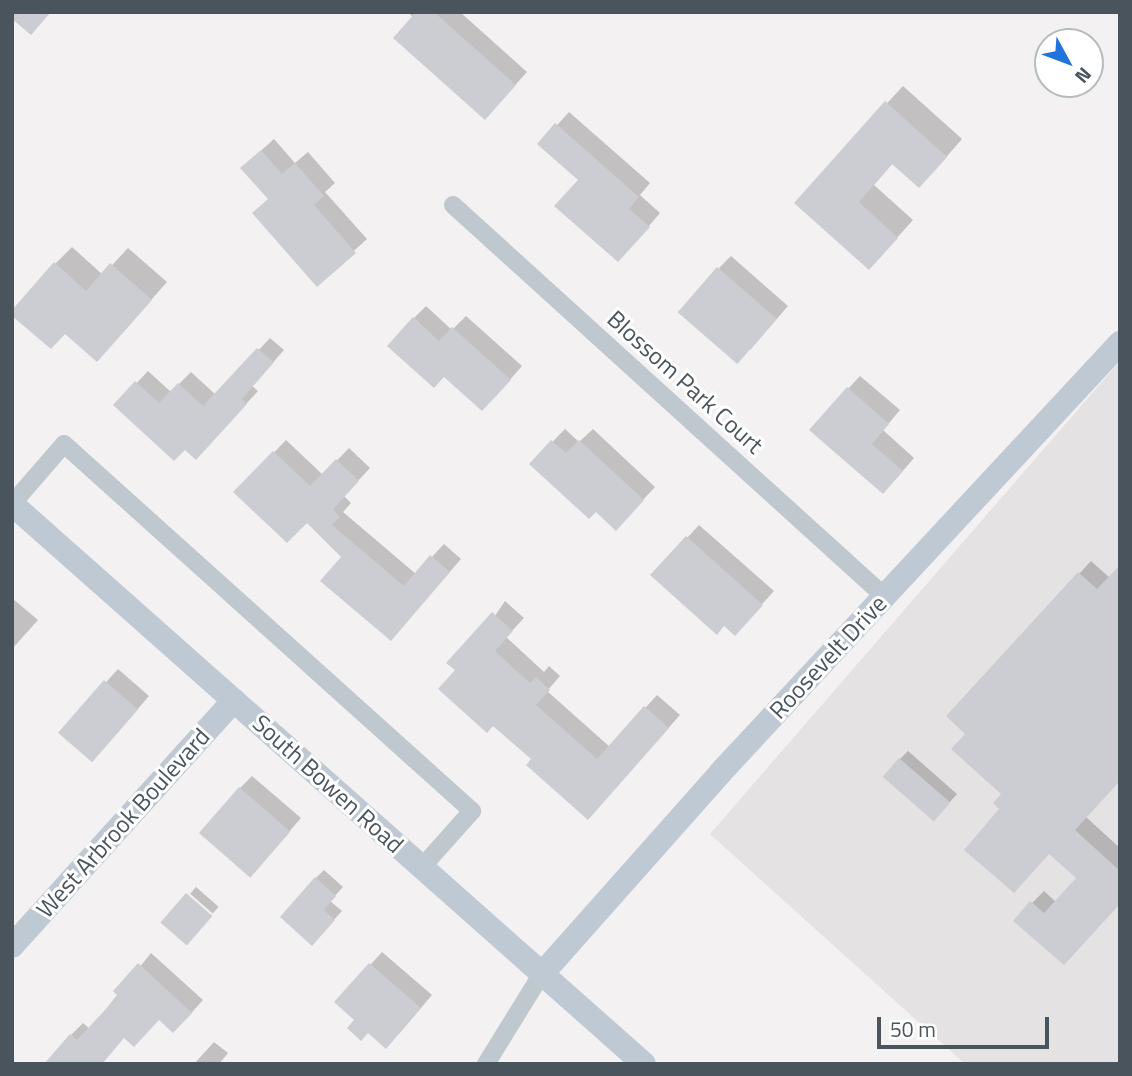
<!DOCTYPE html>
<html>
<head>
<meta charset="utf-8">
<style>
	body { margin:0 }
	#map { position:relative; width:1132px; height:1076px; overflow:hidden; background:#f3f1f1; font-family:"Titillium Web",sans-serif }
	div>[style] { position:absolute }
	.education>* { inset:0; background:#e4e2e2 }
	.shadow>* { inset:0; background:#0003; transform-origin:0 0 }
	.building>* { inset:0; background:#cbcdd3; transform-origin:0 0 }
	.street>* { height:18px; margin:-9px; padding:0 9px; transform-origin:9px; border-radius:9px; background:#bfc8ce }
	.secondary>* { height:24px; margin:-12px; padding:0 12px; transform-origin:12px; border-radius:12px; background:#bfc9d3 }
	span { translate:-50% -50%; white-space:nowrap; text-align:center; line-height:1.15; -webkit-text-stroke:6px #fff; paint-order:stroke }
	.street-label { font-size:24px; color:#49545d }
	.frame { position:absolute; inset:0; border:14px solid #49545d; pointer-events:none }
	.north { position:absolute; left:1034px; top:28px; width:70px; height:70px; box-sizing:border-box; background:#fff; border:2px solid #b6bbbe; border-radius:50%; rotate:131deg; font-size:19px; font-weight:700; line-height:28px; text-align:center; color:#49545d }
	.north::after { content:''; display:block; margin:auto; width:24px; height:32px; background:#2174dc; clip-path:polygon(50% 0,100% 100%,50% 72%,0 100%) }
	.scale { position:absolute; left:877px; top:1017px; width:172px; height:32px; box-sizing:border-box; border:4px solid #49545d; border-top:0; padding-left:9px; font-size:21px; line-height:24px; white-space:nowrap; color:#49545d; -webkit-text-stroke:5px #fff; paint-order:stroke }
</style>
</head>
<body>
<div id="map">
	<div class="education">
		<div style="clip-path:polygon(1120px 361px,1120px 1064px,965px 1064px,710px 834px)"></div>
	</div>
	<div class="shadow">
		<div style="clip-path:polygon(408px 12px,460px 12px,527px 72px,497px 105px)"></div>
		<div style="clip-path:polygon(903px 86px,962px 139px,935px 170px,893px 163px,874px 185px,913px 220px,885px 251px,796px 202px)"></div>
		<div style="clip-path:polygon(569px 112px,650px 183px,640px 195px,660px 213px,630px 248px,580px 180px,540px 144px)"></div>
		<div style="clip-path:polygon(274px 139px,295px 163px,308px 152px,335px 183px,325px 192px,367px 239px,317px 284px,269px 198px,255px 156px)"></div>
		<div style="clip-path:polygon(72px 247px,103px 275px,128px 248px,167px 282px,113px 343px,55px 264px)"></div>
		<div style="clip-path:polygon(731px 256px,788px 306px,750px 350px,719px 268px)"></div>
		<div style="clip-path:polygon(426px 306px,452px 330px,466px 316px,522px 366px,495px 397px,414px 318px)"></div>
		<div style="clip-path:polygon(270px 338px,284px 350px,252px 386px,258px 391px,207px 446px,185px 448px,116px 405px,148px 371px,171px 392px,191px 372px,216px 395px)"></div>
		<div style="clip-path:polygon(860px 376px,900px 410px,883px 430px,914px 458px,895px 480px,811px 429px)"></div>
		<div style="clip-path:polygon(565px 429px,579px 442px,593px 429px,655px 487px,628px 516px,596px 509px,531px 464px)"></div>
		<div style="clip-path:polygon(286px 440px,323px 475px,349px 448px,370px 468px,344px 496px,351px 503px,343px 512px,416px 574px,444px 544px,461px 559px,391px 639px,344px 557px,307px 521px,236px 492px)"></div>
		<div style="clip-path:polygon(699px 525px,774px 591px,747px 621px,653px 575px)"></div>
		<div style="clip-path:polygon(1091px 561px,1110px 578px,1086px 817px,1120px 848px,1120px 903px,1076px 950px,1032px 903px,1044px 891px,1056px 902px,1078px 878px,1002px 808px,1003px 794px,967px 734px,948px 716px)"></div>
		<div style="clip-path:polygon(12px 598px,38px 620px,12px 649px)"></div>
		<div style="clip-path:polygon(505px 601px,524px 618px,506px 637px,544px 672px,549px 666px,560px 676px,547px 691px,610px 747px,657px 695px,680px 715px,600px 805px,533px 759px,458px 670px)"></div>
		<div style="clip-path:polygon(118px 669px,149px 696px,104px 748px,61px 732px)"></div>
		<div style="clip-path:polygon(908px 751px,957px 794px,942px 811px,900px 759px)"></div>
		<div style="clip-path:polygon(252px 776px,301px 818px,262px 863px,240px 788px)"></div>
		<div style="clip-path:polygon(324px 870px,343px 887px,330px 901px,342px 911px,320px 935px,316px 878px)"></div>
		<div style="left:196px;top:887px;width:30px;height:9px;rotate:41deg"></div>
		<div style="clip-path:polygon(382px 952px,432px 995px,398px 1035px,368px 1032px,337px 1002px)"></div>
		<div style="clip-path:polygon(151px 953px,203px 1000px,186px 1019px,159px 1018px,125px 1036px,101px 1064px,71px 1035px,83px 1023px,90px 1029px)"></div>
		<div style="clip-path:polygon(214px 1042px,228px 1053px,219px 1064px,194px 1064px)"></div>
	</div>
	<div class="building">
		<div style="clip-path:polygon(12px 12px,51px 12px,31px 35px,12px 19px)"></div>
		<div style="clip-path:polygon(416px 12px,434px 12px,516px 85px,485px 120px,393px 38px)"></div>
		<div style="clip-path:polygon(885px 101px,947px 157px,919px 188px,892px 164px,859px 202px,898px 238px,869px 270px,794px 203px)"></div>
		<div style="clip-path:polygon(555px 123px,639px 197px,629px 209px,650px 227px,618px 262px,554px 206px,578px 180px,537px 144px)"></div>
		<div style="clip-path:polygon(261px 150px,282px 174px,295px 163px,324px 196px,314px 205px,356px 253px,317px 287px,252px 213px,268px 199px,240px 168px)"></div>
		<div style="clip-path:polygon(54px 262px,86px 291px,110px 263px,152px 300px,97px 362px,65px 334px,51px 349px,12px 316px,12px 310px)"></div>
		<div style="left:717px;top:267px;width:79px;height:60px;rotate:41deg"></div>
		<div style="clip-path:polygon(413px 317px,439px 341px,452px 327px,511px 380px,482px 411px,444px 377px,434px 388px,387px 346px)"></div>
		<div style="clip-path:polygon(257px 348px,274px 362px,242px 399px,247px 404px,196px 460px,185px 450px,174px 461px,113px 405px,135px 381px,159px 403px,178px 383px,203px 406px)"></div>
		<div style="clip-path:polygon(847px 387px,889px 424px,872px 444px,903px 471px,883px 494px,809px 430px)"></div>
		<div style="clip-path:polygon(551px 440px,566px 453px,579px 440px,644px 500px,616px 531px,596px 512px,589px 519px,529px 464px)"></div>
		<div style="clip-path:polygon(273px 451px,310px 486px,336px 459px,359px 481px,333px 509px,340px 517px,332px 525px,404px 586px,430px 555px,450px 572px,391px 641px,320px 581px,341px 557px,307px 523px,287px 543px,233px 492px)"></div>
		<div style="clip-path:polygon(686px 536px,763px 605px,735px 636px,724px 626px,717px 635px,650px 575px)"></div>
		<div style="clip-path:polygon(1120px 565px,1120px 781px,1075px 830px,1120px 871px,1120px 904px,1064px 965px,1013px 921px,1030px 901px,1044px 913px,1076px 878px,1049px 854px,1014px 893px,964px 850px,999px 809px,993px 803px,1001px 794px,951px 749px,965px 734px,946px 716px,1078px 572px,1097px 589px)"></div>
		<div style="clip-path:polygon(492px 612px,513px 631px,495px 651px,530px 683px,536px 677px,550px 690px,536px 705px,597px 759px,644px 706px,669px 728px,588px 820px,526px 765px,531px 759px,493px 726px,487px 733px,438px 689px,455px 670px,446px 663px)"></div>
		<div style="left:104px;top:680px;width:45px;height:70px;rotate:41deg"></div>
		<div style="left:899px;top:758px;width:68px;height:25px;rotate:41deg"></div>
		<div style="left:239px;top:787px;width:68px;height:61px;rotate:41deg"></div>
		<div style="clip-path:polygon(315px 877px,336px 896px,324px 910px,335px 920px,312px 946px,280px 917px)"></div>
		<div style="left:186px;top:893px;width:35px;height:39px;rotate:41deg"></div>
		<div style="clip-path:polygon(138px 963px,192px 1013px,173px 1033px,159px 1020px,134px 1047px,124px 1038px,102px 1064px,44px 1064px,70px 1034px,77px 1040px,118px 996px,113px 991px)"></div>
		<div style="clip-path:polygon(369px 963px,421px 1008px,386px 1049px,368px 1033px,361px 1041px,347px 1028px,354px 1020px,334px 1002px)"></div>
	</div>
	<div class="street">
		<div style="left:453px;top:205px;width:582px;rotate:42.21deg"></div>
		<div style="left:12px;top:504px;width:79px;rotate:-49.1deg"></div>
		<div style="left:64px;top:444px;width:549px;rotate:41.97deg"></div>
		<div style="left:472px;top:811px;width:76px;rotate:131.8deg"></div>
		<div style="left:486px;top:1064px;width:105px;rotate:-58.3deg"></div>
	</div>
	<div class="secondary">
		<div style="left:12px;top:504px;width:844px;rotate:41.54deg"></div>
		<div style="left:12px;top:946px;width:331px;rotate:-47.9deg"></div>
		<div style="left:541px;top:975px;width:271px;rotate:-48.4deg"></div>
		<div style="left:721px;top:772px;width:586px;rotate:-47.08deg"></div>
	</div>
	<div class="street-label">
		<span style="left:685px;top:382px;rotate:42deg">Blossom Park Court</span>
		<span style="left:828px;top:657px;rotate:-47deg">Roosevelt Drive</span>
		<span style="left:328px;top:784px;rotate:42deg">South Bowen Road</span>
		<span style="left:123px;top:823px;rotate:-48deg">West Arbrook Boulevard</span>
	</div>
	<div class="frame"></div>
	<div class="north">N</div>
	<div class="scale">50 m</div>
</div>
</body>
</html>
